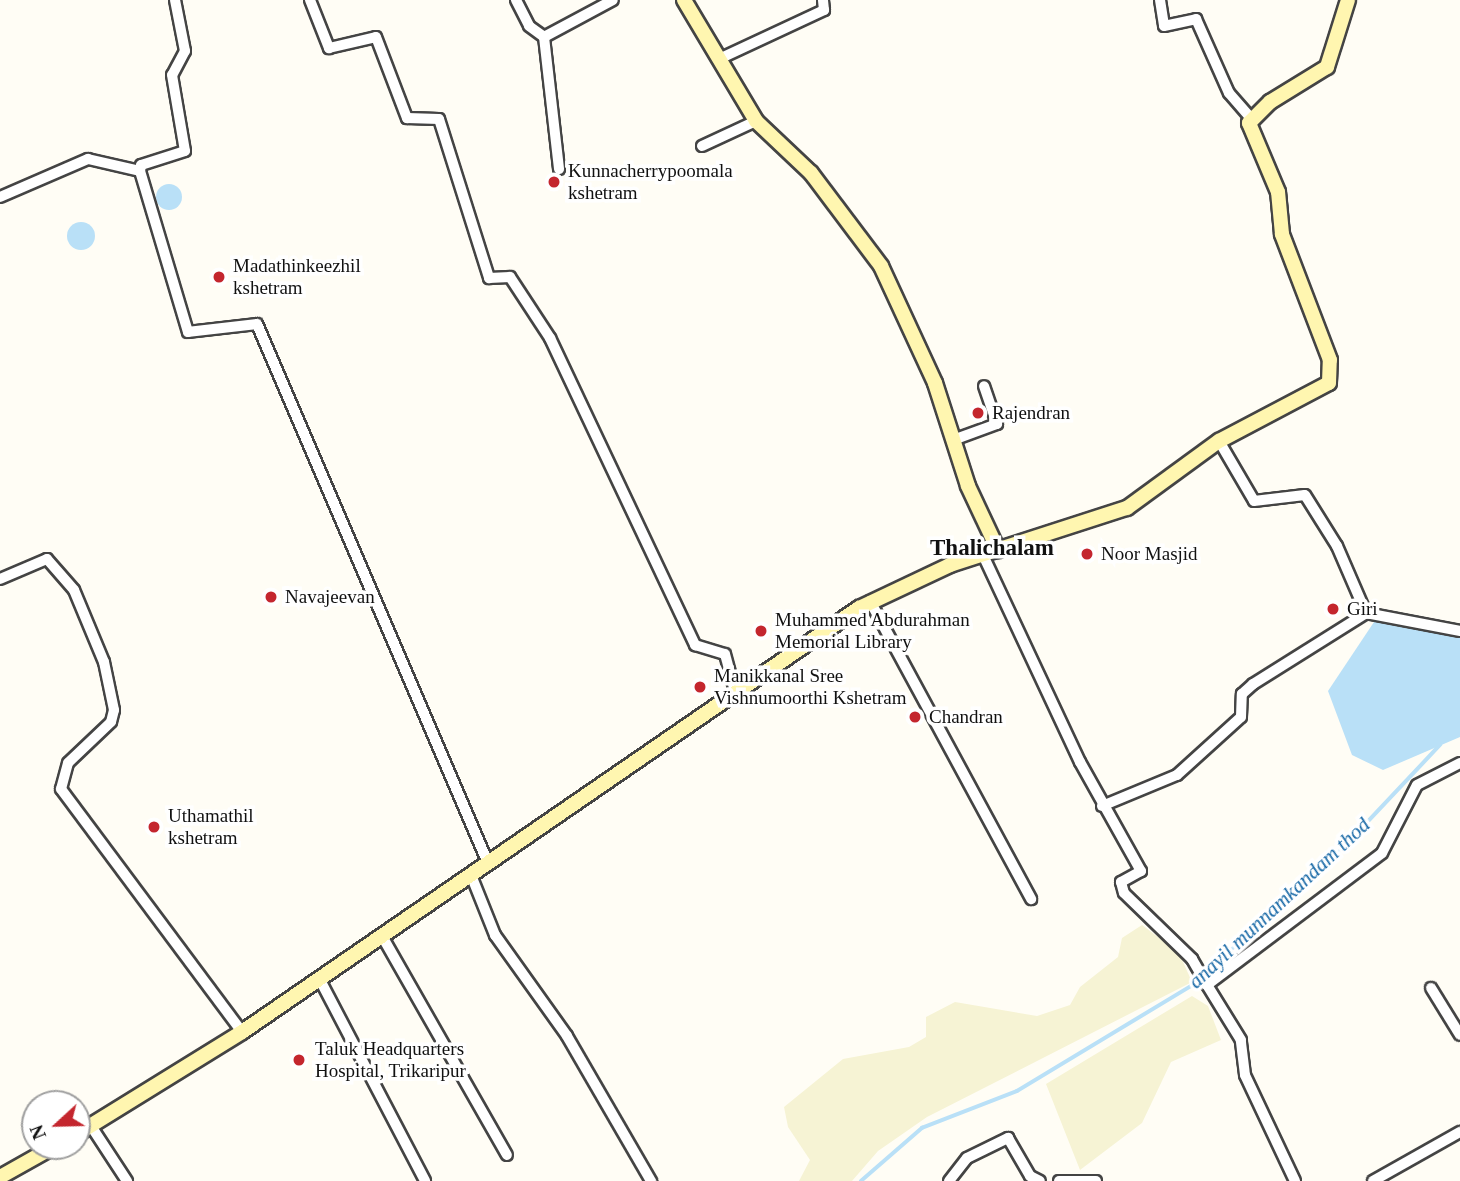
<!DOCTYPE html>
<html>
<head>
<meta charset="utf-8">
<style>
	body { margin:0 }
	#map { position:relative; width:1460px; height:1181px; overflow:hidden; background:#fffdf5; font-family:"Times New Roman",serif }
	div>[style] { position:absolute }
	.farmland>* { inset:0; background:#f6f3d4 }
	.water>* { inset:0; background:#b9e0f7 }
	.round { border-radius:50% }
	.stream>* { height:3.5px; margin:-1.75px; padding:0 1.75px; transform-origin:1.75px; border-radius:1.75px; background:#b9e0f7 }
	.roads { filter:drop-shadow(2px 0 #444) drop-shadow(-2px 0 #444) drop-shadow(0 2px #444) drop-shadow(0 -2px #444) }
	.minor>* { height:10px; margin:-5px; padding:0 5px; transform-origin:5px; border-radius:5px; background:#fff }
	.secondary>* { height:14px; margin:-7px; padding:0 7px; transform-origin:7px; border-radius:7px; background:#fff6b0 }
	.dots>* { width:19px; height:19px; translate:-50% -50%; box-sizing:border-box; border:4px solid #fff; border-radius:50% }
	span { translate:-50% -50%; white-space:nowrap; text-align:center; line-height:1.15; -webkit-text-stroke:7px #fff; paint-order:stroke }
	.poi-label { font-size:19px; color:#111 }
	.left { translate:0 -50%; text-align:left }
	.water-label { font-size:21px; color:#1768a6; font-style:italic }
	.quarter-label { font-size:23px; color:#111; font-weight:700 }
	.north { position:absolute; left:21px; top:1090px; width:70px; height:70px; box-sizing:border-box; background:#fff; border:2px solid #a0a0a0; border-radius:50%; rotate:248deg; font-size:19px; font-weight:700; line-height:28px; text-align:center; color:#111 }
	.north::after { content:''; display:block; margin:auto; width:24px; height:32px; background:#c4262e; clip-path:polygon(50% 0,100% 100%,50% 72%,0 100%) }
</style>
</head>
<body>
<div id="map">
	<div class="farmland">
		<div style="clip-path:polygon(1142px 925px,1179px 953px,1192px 982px,927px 1117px,878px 1151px,852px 1181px,799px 1181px,810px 1160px,788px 1127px,784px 1107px,843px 1059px,909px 1047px,926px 1037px,926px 1017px,955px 1002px,1037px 1016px,1070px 1005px,1080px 987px,1118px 957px,1122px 938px)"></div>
		<div style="clip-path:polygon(1192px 996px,1208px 1006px,1221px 1040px,1171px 1062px,1142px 1123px,1080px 1170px,1046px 1084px)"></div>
	</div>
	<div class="water">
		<div class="round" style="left:156px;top:184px;width:26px;height:26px"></div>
		<div class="round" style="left:67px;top:222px;width:28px;height:28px"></div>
		<div style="clip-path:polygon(1374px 622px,1411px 623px,1460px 638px,1460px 737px,1383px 770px,1352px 755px,1328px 691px)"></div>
	</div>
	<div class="stream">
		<div style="left:861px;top:1181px;width:81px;rotate:-41deg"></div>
		<div style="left:922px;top:1128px;width:102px;rotate:-21.3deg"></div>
		<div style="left:1017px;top:1091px;width:203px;rotate:-31.1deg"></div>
		<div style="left:1191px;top:986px;width:204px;rotate:-42.2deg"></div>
		<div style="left:1342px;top:849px;width:143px;rotate:-46.7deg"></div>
	</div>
	<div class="roads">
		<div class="minor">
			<div style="left:175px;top:0;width:52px;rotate:78.9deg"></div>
			<div style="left:185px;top:51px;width:27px;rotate:118deg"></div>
			<div style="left:172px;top:75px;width:77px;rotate:80.3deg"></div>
			<div style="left:185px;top:151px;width:46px;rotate:162.3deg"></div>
			<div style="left:141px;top:165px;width:6px;rotate:99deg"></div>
			<div style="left:140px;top:171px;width:168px;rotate:73.4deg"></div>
			<div style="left:188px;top:332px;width:69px;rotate:-6.6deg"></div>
			<div style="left:257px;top:324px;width:586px;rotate:66.8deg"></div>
			<div style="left:310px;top:0;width:52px;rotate:68.4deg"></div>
			<div style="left:329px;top:48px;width:48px;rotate:-13.2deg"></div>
			<div style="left:376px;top:37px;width:87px;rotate:69.1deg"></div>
			<div style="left:407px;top:118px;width:32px;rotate:2deg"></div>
			<div style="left:439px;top:119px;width:167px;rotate:72.5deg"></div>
			<div style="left:489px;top:278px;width:21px;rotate:-3deg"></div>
			<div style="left:510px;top:277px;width:73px;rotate:56.7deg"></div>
			<div style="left:550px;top:338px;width:340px;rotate:64.7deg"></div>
			<div style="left:695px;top:645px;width:31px;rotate:17deg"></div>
			<div style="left:725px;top:654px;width:42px;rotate:75deg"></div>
			<div style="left:516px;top:0;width:29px;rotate:63deg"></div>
			<div style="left:529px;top:26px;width:19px;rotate:36deg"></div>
			<div style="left:1160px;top:0;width:26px;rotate:81deg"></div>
			<div style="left:1164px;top:26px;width:33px;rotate:-12deg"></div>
			<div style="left:1196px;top:19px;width:81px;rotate:66deg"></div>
			<div style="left:1229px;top:93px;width:32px;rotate:49deg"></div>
			<div style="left:544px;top:37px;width:133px;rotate:83.5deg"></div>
			<div style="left:544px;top:37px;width:78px;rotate:-28.2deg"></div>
			<div style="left:719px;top:59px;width:116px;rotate:-25deg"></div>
			<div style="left:824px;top:10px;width:10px;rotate:-96deg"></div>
			<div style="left:702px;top:146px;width:60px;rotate:-24.8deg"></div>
			<div style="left:0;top:197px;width:96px;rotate:-23.4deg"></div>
			<div style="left:88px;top:159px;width:53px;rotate:13deg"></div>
			<div style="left:953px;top:440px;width:47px;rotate:-20deg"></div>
			<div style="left:997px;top:424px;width:40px;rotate:-108.9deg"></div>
			<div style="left:1219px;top:441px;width:69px;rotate:59.7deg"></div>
			<div style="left:1254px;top:501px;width:51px;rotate:-6.7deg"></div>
			<div style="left:1305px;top:495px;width:60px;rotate:57.9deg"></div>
			<div style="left:1337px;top:546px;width:73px;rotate:66.6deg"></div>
			<div style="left:1366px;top:613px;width:96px;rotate:10.8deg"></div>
			<div style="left:983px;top:555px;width:229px;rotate:64.9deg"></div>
			<div style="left:1080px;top:762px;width:125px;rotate:60.8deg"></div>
			<div style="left:1141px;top:871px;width:23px;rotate:151deg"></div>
			<div style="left:1121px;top:882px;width:11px;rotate:75deg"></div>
			<div style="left:1124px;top:893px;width:95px;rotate:44.1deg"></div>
			<div style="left:1192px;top:959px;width:30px;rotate:60deg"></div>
			<div style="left:0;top:579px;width:51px;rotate:-23.1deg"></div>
			<div style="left:47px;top:559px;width:41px;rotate:48.9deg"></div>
			<div style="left:74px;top:590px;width:78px;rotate:67.4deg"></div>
			<div style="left:104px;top:662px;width:49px;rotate:78.2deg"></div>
			<div style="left:114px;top:710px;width:12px;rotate:104deg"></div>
			<div style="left:111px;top:722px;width:59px;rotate:136.4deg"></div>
			<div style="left:68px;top:763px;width:27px;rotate:105deg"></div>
			<div style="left:61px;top:789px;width:303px;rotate:53.3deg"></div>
			<div style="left:870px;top:601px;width:339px;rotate:61.6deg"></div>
			<div style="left:1102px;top:806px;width:81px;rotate:-22.5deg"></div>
			<div style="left:1177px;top:775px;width:86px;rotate:-42.2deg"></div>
			<div style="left:1241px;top:717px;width:23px;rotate:-88deg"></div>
			<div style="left:1242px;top:694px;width:15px;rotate:-42deg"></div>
			<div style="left:1253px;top:684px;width:133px;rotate:-32.1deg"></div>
			<div style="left:471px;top:875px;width:65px;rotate:68.2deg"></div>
			<div style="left:495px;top:935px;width:124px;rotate:54.5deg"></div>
			<div style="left:567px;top:1036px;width:168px;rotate:59.9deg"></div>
			<div style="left:382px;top:936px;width:252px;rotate:60.3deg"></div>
			<div style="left:319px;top:978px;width:229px;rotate:62.4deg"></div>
			<div style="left:1431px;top:988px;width:55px;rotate:58.3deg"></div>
			<div style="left:91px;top:1126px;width:66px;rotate:56.8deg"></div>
			<div style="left:949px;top:1181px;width:29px;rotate:-52deg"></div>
			<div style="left:967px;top:1158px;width:46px;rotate:-26deg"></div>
			<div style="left:1008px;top:1138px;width:44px;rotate:59.9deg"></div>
			<div style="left:1030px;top:1176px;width:11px;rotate:27deg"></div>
			<div style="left:1059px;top:1181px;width:37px"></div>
			<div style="left:1295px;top:1181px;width:117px;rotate:-115.3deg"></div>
			<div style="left:1245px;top:1075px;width:35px;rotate:-97deg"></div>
			<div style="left:1241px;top:1040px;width:65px;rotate:-121.7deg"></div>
			<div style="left:1207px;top:985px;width:219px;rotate:-37deg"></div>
			<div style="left:1382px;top:853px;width:76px;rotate:-62.8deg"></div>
			<div style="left:1417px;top:785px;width:48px;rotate:-27.1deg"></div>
			<div style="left:1373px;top:1181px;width:100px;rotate:-29.4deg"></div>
		</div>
		<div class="secondary">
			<div style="left:684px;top:0;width:141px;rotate:59.2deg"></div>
			<div style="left:756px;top:121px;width:76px;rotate:43.4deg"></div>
			<div style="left:811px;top:173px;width:116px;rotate:53deg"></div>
			<div style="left:881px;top:266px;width:129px;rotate:65.2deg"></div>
			<div style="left:935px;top:383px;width:108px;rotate:72.2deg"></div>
			<div style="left:968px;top:486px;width:71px;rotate:64.9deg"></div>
			<div style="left:77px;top:1134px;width:194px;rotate:-31.7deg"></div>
			<div style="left:242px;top:1032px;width:749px;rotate:-34.5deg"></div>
			<div style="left:859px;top:608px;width:101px;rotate:-25.3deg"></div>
			<div style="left:950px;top:565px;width:186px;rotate:-17.9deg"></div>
			<div style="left:1127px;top:508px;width:114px;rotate:-36.1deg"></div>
			<div style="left:1219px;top:441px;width:124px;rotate:-27.8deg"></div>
			<div style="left:1329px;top:383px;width:23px;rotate:-88deg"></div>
			<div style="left:1330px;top:360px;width:135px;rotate:-110.9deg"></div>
			<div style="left:1282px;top:234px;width:42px;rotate:-95.4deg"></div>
			<div style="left:1278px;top:192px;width:75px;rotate:-112.8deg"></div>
			<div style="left:1249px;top:123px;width:30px;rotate:-45deg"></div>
			<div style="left:1270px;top:102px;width:67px;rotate:-31.6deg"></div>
			<div style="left:1327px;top:67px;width:70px;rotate:-72.6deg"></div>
			<div style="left:0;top:1177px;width:63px;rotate:-29.4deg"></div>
		</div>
	</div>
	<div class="dots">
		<div style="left:554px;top:182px;background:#c4262e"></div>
		<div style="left:219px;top:277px;background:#c4262e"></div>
		<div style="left:978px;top:413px;background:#c4262e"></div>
		<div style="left:1087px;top:554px;background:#c4262e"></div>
		<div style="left:271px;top:597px;background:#c4262e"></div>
		<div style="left:1333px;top:609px;background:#c4262e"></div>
		<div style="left:761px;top:631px;background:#c4262e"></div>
		<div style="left:700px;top:687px;background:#c4262e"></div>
		<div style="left:915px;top:717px;background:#c4262e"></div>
		<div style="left:154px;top:827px;background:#c4262e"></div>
		<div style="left:299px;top:1060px;background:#c4262e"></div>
	</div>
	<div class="poi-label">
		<span class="left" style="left:568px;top:182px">Kunnacherrypoomala<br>kshetram</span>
		<span class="left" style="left:233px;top:277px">Madathinkeezhil<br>kshetram</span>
		<span class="left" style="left:992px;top:413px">Rajendran</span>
		<span class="left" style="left:1101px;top:554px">Noor Masjid</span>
		<span class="left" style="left:285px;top:597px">Navajeevan</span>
		<span class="left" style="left:1347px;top:609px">Giri</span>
		<span class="left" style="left:775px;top:631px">Muhammed Abdurahman<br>Memorial Library</span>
		<span class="left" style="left:714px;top:687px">Manikkanal Sree<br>Vishnumoorthi Kshetram</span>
		<span class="left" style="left:929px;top:717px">Chandran</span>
		<span class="left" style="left:168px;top:827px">Uthamathil<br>kshetram</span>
		<span class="left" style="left:315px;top:1060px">Taluk Headquarters<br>Hospital, Trikaripur</span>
	</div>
	<div class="water-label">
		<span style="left:1279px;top:903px;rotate:-43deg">anayil munnamkandam thod</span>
	</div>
	<div class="quarter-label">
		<span style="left:992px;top:548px">Thalichalam</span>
	</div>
	<div class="north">N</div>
</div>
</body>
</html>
